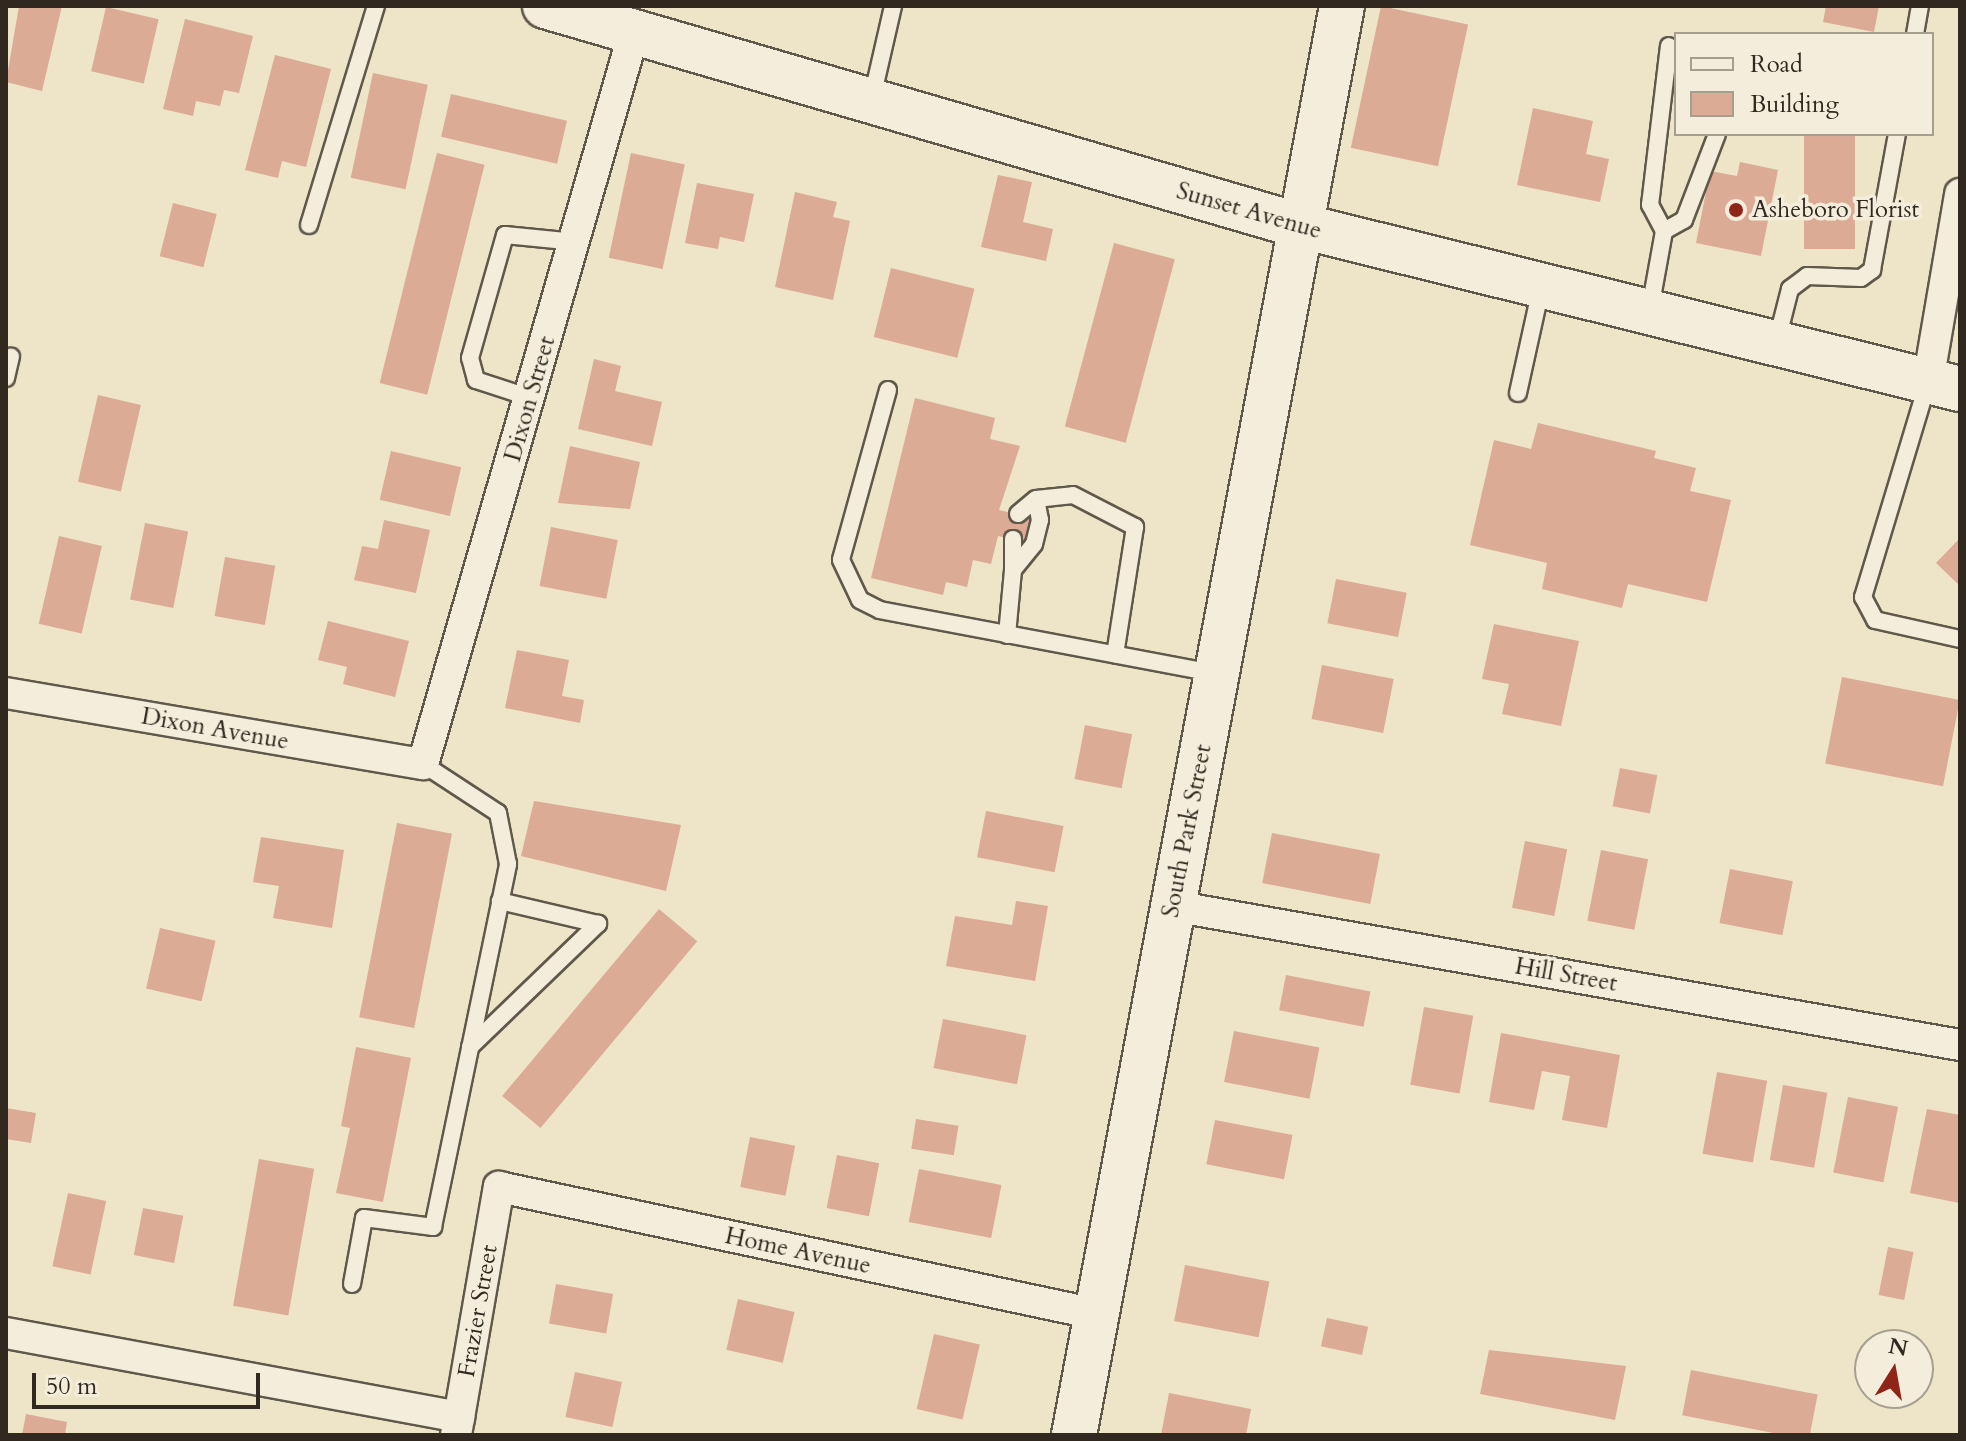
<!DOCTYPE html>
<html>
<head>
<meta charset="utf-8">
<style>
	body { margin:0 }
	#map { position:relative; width:1966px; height:1441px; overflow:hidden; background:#eee4c7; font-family:Cardo,serif }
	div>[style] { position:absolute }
	.building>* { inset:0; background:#dbab95; transform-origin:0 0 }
	.roads { filter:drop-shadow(2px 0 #60584a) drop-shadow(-2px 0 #60584a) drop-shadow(0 2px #60584a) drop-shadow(0 -2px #60584a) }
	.service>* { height:16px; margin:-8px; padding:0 8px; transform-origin:8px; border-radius:8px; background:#f4eddb }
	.minor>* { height:30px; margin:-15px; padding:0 15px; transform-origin:15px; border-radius:15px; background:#f4eddb }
	.secondary>* { height:44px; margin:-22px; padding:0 22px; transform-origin:22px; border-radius:22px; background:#f4eddb }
	.dots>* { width:22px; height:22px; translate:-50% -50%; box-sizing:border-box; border:4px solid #f4eddb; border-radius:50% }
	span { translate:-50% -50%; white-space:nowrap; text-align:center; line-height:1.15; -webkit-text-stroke:7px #f4eddb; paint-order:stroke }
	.poi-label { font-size:24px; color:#312920 }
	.left { translate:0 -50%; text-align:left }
	.street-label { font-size:24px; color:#312920 }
	.frame { position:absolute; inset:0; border:8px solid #312920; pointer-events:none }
	.legend { position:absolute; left:1674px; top:32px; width:260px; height:104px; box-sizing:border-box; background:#f4eddb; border:2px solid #a69f90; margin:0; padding:10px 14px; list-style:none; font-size:24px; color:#312920 }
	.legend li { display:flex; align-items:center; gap:16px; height:40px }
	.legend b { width:40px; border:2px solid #a69f90 }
	.north { position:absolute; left:1854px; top:1329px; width:80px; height:80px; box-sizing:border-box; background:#f4eddb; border:2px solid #a69f90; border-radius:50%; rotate:11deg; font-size:22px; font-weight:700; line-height:32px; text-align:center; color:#312920 }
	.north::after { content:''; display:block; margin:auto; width:28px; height:36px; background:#8f2418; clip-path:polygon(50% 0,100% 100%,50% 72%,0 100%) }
	.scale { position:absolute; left:32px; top:1373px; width:228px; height:36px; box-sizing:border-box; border:4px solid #312920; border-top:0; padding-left:10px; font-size:24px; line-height:28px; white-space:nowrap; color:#312920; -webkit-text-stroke:6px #f4eddb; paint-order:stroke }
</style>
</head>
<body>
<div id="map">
	<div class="building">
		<div style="clip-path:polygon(19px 6px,62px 6px,42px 91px,6px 82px)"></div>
		<div style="left:1381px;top:6px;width:89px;height:145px;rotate:12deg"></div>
		<div style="clip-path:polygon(1826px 6px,1879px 6px,1874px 32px,1823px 22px)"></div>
		<div style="left:106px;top:7px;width:54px;height:66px;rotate:13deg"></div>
		<div style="clip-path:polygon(185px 19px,253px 36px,239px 93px,224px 90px,220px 106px,196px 101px,193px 116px,163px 109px)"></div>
		<div style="clip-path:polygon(275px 55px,331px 69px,306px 167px,282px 161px,278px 178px,245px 170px)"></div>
		<div style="left:373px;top:73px;width:56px;height:107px;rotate:12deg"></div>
		<div style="left:451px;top:94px;width:119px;height:44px;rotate:13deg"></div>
		<div style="clip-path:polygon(1533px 108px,1593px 121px,1586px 154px,1609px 159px,1600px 202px,1517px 185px)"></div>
		<div style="left:1804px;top:134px;width:51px;height:115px"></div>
		<div style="left:437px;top:153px;width:49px;height:237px;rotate:14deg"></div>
		<div style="left:631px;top:153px;width:55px;height:107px;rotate:12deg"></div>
		<div style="clip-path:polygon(1740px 162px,1778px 170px,1761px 256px,1696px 243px,1710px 171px,1737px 176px)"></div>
		<div style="clip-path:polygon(998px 175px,1032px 182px,1023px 222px,1053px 229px,1046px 261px,981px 247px)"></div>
		<div style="clip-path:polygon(697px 183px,754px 194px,744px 242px,720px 237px,718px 249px,685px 243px)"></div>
		<div style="clip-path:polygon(795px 192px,837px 202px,833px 217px,850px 221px,833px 300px,775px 287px)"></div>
		<div style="left:173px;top:203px;width:45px;height:55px;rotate:14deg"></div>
		<div style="left:1114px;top:243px;width:63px;height:190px;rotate:15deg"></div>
		<div style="left:891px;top:268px;width:86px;height:71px;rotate:14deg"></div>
		<div style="clip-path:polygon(594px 359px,621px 366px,615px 391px,662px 402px,652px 446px,578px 429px)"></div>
		<div style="left:98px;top:395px;width:44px;height:89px;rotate:13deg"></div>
		<div style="clip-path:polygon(915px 398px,995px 418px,990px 439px,1020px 446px,999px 510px,1045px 521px,1039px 545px,998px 536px,991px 564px,973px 560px,967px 587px,946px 582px,943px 595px,871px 578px)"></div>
		<div style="clip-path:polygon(1538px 423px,1656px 451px,1654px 458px,1696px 468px,1690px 491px,1731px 500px,1707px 602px,1628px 584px,1622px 608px,1542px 589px,1547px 563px,1470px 545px,1494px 440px,1531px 449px)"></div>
		<div style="clip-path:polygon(570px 446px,640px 462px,630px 509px,558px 503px)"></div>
		<div style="left:391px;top:451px;width:72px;height:50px;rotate:13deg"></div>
		<div style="clip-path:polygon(384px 520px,430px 530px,416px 593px,354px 580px,362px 546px,378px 549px)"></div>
		<div style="left:145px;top:523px;width:44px;height:78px;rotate:11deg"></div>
		<div style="left:551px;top:527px;width:68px;height:60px;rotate:11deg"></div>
		<div style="left:59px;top:536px;width:44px;height:90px;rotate:13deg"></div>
		<div style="clip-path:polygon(1960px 538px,1960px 586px,1936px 563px)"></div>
		<div style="left:225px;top:557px;width:51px;height:60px;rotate:10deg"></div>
		<div style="left:1336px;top:579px;width:72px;height:45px;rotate:11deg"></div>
		<div style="clip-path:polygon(328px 621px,409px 641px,395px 697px,343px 684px,347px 667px,318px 660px)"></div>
		<div style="clip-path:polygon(1494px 624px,1579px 641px,1561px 726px,1502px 714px,1509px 684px,1482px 679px)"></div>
		<div style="clip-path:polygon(517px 650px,569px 660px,562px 696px,584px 700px,580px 723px,505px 708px)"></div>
		<div style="left:1322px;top:665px;width:73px;height:55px;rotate:11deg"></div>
		<div style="left:1842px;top:677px;width:120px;height:88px;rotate:11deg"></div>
		<div style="left:1085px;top:725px;width:48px;height:55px;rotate:11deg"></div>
		<div style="left:1620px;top:768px;width:38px;height:39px;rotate:11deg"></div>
		<div style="clip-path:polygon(534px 801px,681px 825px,666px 891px,521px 856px)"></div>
		<div style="left:986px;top:811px;width:79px;height:47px;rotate:11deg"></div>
		<div style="left:397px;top:823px;width:56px;height:198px;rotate:11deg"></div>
		<div style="left:1272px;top:833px;width:110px;height:51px;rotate:11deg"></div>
		<div style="clip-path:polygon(261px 837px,344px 850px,332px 928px,273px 918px,279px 886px,253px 882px)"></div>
		<div style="left:1525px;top:841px;width:43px;height:68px;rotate:11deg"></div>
		<div style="left:1601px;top:850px;width:48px;height:72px;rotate:11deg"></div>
		<div style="left:1730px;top:869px;width:64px;height:55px;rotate:11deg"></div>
		<div style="clip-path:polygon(1016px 901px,1048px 906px,1035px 981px,946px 966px,955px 916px,1012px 925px)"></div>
		<div style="left:659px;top:909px;width:50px;height:244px;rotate:40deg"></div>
		<div style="left:160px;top:928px;width:57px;height:62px;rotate:13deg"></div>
		<div style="left:1286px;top:975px;width:86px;height:36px;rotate:11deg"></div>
		<div style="left:1424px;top:1007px;width:50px;height:79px;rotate:10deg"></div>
		<div style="left:943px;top:1019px;width:85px;height:50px;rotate:11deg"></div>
		<div style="left:1234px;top:1031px;width:87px;height:52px;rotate:11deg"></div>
		<div style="clip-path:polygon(1501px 1033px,1620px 1055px,1607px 1128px,1562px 1120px,1570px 1076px,1542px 1071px,1534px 1110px,1489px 1102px)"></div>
		<div style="clip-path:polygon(356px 1047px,411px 1058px,383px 1202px,336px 1193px,350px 1128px,341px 1126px)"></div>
		<div style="left:1717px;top:1072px;width:51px;height:83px;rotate:10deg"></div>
		<div style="left:1783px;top:1085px;width:45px;height:76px;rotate:10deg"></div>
		<div style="left:1848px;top:1097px;width:51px;height:77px;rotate:11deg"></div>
		<div style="clip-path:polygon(6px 1108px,36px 1113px,31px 1143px,6px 1139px)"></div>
		<div style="clip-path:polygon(1927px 1109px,1960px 1115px,1959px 1203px,1910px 1193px)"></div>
		<div style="left:916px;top:1119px;width:43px;height:30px;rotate:9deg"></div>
		<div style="left:1215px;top:1120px;width:79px;height:45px;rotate:11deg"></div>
		<div style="left:750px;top:1137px;width:46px;height:51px;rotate:11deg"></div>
		<div style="left:837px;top:1155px;width:43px;height:54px;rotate:11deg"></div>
		<div style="left:259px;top:1159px;width:56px;height:149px;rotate:10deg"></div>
		<div style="left:919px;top:1169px;width:84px;height:54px;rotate:11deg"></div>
		<div style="left:68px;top:1193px;width:39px;height:75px;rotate:12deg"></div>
		<div style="left:143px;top:1208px;width:41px;height:48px;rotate:11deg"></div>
		<div style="left:1888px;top:1247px;width:26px;height:49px;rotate:11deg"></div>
		<div style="left:1185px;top:1265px;width:86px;height:57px;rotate:11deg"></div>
		<div style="left:556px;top:1284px;width:58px;height:40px;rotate:10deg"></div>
		<div style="left:738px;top:1299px;width:58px;height:52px;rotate:13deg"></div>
		<div style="left:1327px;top:1318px;width:42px;height:29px;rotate:12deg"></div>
		<div style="left:934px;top:1334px;width:47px;height:77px;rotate:13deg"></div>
		<div style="clip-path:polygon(1489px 1350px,1626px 1366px,1615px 1420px,1480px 1394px)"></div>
		<div style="left:1691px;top:1370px;width:129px;height:46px;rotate:11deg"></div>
		<div style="left:575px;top:1372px;width:48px;height:46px;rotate:12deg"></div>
		<div style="clip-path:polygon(1169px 1393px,1251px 1409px,1246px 1435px,1161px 1435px)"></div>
		<div style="clip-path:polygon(26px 1414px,67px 1422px,65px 1435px,22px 1435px)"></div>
	</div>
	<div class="roads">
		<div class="service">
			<div style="left:1915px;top:34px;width:28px;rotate:-80deg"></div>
			<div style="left:872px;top:98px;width:94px;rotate:-77.1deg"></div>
			<div style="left:309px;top:225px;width:229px;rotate:-73deg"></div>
			<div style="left:1664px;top:231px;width:23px;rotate:-29deg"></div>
			<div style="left:1684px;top:220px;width:92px;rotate:-69deg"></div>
			<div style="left:1650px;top:309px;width:79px;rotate:-79.8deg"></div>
			<div style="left:1664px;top:231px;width:30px;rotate:-118deg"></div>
			<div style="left:1650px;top:205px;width:160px;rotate:-83.2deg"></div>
			<div style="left:1776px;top:344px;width:57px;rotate:-75.7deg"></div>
			<div style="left:1790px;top:289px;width:21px;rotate:-37deg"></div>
			<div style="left:1807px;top:276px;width:54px;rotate:2.1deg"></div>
			<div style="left:1861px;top:278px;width:14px;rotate:-36deg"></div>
			<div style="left:1872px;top:270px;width:138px;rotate:-79.6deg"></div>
			<div style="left:6px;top:378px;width:22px;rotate:-77deg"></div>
			<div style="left:1928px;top:382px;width:225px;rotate:106.8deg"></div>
			<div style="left:1863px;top:597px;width:26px;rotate:62deg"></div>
			<div style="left:1875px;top:620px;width:87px;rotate:12.6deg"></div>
			<div style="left:888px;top:390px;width:176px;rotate:105.5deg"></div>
			<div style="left:841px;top:560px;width:44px;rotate:64.6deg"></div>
			<div style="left:860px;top:600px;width:22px;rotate:27deg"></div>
			<div style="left:880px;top:610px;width:341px;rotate:10.7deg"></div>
			<div style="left:1518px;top:393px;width:107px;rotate:-77.6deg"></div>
			<div style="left:531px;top:398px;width:58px;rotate:-161.9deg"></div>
			<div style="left:476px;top:380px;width:23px;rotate:-105deg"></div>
			<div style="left:470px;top:358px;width:128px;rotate:-74.1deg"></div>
			<div style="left:505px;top:235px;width:71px;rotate:5.6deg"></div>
			<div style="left:1018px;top:514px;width:23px;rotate:-40deg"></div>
			<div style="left:1013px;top:570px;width:31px;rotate:-90deg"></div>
			<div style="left:1007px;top:635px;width:65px;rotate:-84.7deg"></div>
			<div style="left:1013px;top:570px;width:33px;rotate:-51deg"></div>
			<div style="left:1034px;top:544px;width:25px;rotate:-76deg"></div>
			<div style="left:1040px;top:520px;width:21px;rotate:-101deg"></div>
			<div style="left:1036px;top:499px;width:37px;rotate:-6deg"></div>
			<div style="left:1073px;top:495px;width:70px;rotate:27.3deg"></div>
			<div style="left:1135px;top:527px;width:129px;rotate:98.9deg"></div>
			<div style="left:470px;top:1047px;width:178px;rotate:-43.9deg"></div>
			<div style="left:598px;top:924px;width:101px;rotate:-166.8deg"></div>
			<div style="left:352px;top:1284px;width:67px;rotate:-79.7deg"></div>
			<div style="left:364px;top:1218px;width:70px;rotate:7.4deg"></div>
			<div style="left:433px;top:1227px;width:371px;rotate:-78.3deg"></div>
			<div style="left:508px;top:864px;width:52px;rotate:-101.1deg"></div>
			<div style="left:498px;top:813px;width:90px;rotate:-146.8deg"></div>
		</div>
		<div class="minor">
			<div style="left:1928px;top:382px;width:191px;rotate:-80.3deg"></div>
			<div style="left:6px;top:693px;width:423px;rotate:9.7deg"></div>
			<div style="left:423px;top:764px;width:762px;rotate:-73.92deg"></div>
			<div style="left:1173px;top:906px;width:799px;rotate:10.02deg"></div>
			<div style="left:6px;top:1333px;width:461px;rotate:10.5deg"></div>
			<div style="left:456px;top:1435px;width:252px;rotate:-80.2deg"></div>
			<div style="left:499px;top:1187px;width:610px;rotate:12.01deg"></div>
		</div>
		<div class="secondary">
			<div style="left:545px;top:6px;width:787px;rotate:16.23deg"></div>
			<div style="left:1301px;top:226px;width:679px;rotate:13.89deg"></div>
			<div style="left:1074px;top:1435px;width:1454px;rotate:-79.38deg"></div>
		</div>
	</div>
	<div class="dots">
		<div style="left:1736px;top:210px;background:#8f2418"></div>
	</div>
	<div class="poi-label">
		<span class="left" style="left:1752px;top:210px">Asheboro Florist</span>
	</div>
	<div class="street-label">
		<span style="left:1249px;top:211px;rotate:16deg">Sunset Avenue</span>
		<span style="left:530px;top:399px;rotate:-74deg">Dixon Street</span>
		<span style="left:215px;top:729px;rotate:10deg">Dixon Avenue</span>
		<span style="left:1187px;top:831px;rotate:-79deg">South Park Street</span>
		<span style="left:1566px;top:975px;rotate:10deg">Hill Street</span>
		<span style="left:798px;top:1251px;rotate:12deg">Home Avenue</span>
		<span style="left:478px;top:1311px;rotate:-80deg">Frazier Street</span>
	</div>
	<div class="frame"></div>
	<ul class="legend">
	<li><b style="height:10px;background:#f4eddb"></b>Road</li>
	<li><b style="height:22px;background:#dbab95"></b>Building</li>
	</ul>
	<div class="north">N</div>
	<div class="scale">50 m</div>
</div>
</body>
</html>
